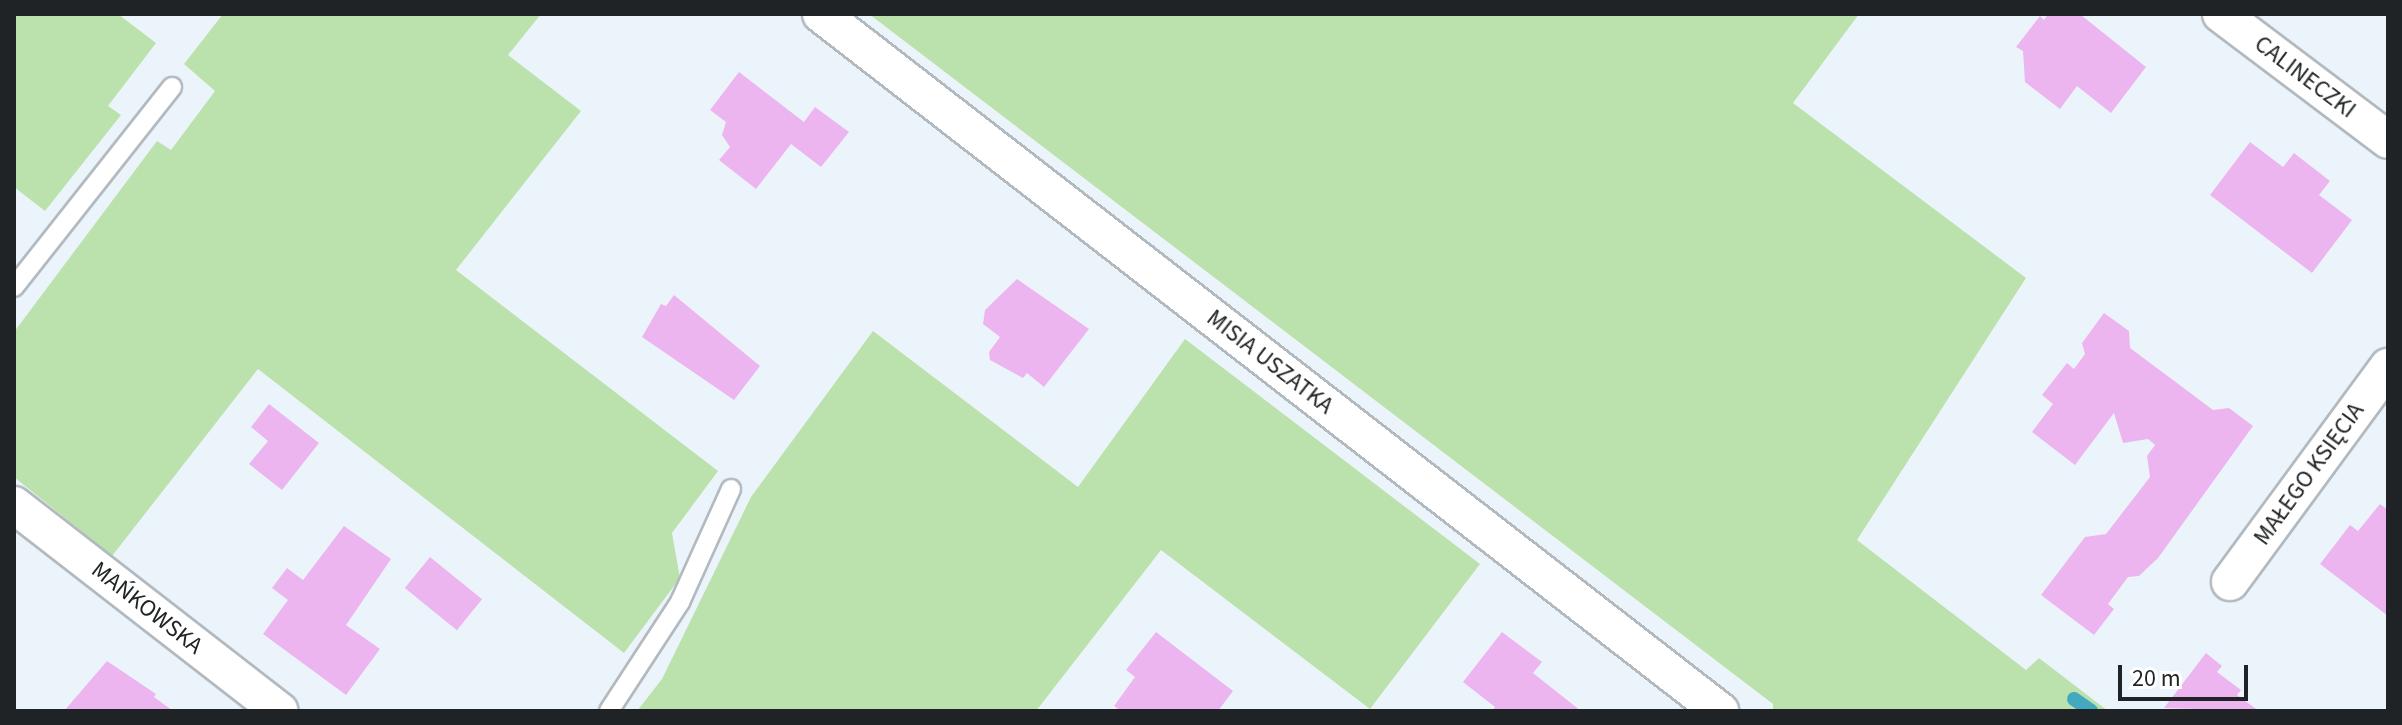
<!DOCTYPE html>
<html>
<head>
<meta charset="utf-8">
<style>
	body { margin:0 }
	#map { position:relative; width:2402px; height:725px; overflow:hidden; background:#ecf4fb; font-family:"Source Sans 3",sans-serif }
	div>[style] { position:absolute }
	.green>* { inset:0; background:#bbe2ac }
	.stream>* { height:14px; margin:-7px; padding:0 7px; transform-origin:7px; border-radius:7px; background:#42a9c0 }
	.building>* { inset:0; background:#edb5ef; transform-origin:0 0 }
	.roads { filter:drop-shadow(2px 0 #b2bac0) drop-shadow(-2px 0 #b2bac0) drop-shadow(0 2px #b2bac0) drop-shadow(0 -2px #b2bac0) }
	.lane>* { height:18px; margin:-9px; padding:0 9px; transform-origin:9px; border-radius:9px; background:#fff }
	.street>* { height:36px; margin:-18px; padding:0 18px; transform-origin:18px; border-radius:18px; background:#fff }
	span { translate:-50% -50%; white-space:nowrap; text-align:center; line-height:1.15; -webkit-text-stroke:8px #fff; paint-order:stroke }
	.street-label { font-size:24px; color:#202325 }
	.frame { position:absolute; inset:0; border:16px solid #202325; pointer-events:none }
	.scale { position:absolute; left:2118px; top:665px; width:130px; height:36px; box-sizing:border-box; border:4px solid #202325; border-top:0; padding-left:10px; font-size:24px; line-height:28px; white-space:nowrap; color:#202325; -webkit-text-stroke:6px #fff; paint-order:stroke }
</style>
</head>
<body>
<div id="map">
	<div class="green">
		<div style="clip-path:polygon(14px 14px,118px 14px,156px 43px,108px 106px,121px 115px,45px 211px,14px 187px)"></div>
		<div style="clip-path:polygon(223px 14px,541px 14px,508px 55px,581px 111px,456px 270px,718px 471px,672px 533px,680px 578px,624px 653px,258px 369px,112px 556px,14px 477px,14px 332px,157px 141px,171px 150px,215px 91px,184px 64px)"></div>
		<div style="clip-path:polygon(869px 14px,1859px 14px,1793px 103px,2026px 278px,1857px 540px,2026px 670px,2039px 658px,2108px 711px,1773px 711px,1773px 704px)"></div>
		<div style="clip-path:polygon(873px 331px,1078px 487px,1185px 339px,1480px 564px,1370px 709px,1161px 550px,1036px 711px,637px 711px,662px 679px,751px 497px)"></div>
	</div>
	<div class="stream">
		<div style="left:2074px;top:699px;width:21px;rotate:35deg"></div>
	</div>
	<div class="building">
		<div style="clip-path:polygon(2048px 14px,2081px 15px,2146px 67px,2111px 113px,2077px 86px,2060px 109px,2025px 82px,2023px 51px,2016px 47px,2040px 16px,2044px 20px)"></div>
		<div style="clip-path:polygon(739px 72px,804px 122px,815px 107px,849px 132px,821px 167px,791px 144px,756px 189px,719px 160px,730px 147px,722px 135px,726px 122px,710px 110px)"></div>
		<div style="clip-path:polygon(2250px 142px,2283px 167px,2294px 153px,2330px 181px,2319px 195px,2352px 220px,2312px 273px,2210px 195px)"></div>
		<div style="clip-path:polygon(1017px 279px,1089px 329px,1044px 387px,1027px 373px,1023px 378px,990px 360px,989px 352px,1000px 337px,983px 324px,985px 310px)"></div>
		<div style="clip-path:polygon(674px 295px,760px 366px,734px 400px,642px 337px,661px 304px,666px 306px)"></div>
		<div style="clip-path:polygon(2104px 313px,2129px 331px,2130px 348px,2181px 386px,2213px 410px,2229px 408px,2253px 426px,2158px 558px,2139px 576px,2128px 577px,2108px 604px,2114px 609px,2094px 635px,2041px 595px,2085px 537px,2106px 534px,2150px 477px,2147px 456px,2155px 445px,2148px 439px,2123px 443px,2114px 413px,2075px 465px,2032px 432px,2053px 404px,2042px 395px,2067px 363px,2074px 369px,2085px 354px,2082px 343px)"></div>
		<div style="clip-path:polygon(269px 404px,319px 443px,282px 490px,249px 464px,268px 441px,251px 427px)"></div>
		<div style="clip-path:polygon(2380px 504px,2388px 510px,2388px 616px,2320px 564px,2350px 525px,2358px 531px)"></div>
		<div style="clip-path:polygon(344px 526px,391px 559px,346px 625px,380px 649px,346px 695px,263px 634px,288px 600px,272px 588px,287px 568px,303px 580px)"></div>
		<div style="left:430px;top:557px;width:67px;height:40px;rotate:39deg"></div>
		<div style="clip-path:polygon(1156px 632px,1233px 691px,1218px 711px,1121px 711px,1114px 706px,1135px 677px,1126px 670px)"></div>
		<div style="clip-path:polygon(1502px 632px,1542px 662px,1533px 673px,1581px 711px,1492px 711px,1495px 707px,1463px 682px)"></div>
		<div style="clip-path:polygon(2206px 653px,2222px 666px,2217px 672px,2241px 690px,2237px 695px,2259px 711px,2164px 708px)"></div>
		<div style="clip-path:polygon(107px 661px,156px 694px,154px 697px,173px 711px,64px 711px)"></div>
	</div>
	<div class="roads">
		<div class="lane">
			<div style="left:14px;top:287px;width:255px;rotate:-51.7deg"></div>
			<div style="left:609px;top:711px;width:130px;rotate:-56.9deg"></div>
			<div style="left:680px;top:602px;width:124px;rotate:-65.7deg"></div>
		</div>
		<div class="street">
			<div style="left:821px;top:14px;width:1138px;rotate:37.79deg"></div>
			<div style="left:2221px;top:14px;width:209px;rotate:37deg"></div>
			<div style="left:14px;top:505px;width:336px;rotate:37.8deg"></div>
			<div style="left:2230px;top:582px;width:267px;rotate:-53.7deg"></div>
		</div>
	</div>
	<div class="street-label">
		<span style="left:2305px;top:77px;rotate:37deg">CALINECZKI</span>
		<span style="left:1270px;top:362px;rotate:38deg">MISIA USZATKA</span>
		<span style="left:2309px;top:474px;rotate:-54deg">MAŁEGO KSIĘCIA</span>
		<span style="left:147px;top:608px;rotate:38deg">MAŃKOWSKA</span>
	</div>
	<div class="frame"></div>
	<div class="scale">20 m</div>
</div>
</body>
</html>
